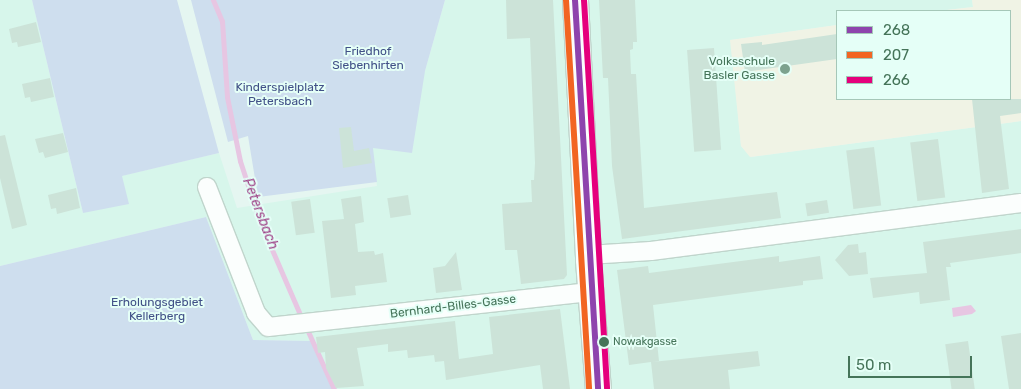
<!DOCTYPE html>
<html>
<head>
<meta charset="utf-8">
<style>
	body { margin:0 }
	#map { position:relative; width:1021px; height:389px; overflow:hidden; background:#e5f6f1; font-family:Rubik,sans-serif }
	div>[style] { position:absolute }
	.residential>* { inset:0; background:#d7f6eb }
	.education>* { inset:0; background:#f0f3e5 }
	.green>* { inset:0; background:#cedeee }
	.water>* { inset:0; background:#e7c6e2 }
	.stream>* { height:5px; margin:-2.5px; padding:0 2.5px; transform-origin:2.5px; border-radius:2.5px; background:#e7c6e2 }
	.building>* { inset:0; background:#cce3d8; transform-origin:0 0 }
	.roads { filter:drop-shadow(1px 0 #c0d5cc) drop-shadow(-1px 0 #c0d5cc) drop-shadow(0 1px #c0d5cc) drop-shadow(0 -1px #c0d5cc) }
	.street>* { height:18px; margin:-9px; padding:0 9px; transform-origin:9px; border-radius:9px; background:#fbfefd }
	.secondary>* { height:25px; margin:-12.5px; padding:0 12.5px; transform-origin:12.5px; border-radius:12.5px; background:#fbfefd }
	.bus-1>* { height:6px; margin:-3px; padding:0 3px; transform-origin:3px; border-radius:3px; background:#8e44ad }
	.bus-2>* { height:6px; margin:-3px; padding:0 3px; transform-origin:3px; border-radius:3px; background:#f26522 }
	.bus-3>* { height:6px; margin:-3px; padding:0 3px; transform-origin:3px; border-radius:3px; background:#e5007d }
	.dots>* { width:14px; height:14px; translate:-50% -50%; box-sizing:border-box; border:2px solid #e5fff7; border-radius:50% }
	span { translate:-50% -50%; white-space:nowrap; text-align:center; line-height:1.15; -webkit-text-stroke:4px #e5fff7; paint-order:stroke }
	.bus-label { font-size:11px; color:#457459 }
	.left { translate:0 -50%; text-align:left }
	.park-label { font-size:12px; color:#415087 }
	.poi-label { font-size:12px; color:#457459 }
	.right { translate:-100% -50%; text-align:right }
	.street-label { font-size:12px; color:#457459 }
	.water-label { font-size:14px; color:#9f4589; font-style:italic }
	.legend { position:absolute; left:836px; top:10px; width:175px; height:90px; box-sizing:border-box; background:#e5fff7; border:1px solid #a5c7b8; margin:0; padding:6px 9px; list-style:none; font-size:15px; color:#457459 }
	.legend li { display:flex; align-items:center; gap:10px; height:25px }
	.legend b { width:25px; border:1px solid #a5c7b8 }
	.scale { position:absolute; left:848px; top:356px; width:124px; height:22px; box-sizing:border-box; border:2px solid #457459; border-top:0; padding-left:6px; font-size:15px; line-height:18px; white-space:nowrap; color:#457459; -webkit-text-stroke:4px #e5fff7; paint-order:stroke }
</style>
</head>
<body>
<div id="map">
	<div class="residential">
		<div style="clip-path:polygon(0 0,32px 0,83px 213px,121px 176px,219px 153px,237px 208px,377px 186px,372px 148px,376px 148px,425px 71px,445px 0,972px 0,973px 7px,938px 11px,837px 11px,837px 25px,731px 40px,741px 146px,751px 157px,1021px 121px,1021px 389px,336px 389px,311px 341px,253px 340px,206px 217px,0 266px)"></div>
	</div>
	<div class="education">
		<div style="clip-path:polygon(972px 0,1021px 0,1021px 121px,750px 157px,741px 146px,730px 40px,837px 25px,837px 99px,1010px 99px,1010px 11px,938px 11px,973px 7px)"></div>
	</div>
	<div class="green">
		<div style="clip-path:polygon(32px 0,177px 0,219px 153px,122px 176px,129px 204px,83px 213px)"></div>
		<div style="clip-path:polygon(191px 0,445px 0,425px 71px,412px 153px,373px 148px,377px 182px,258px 197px,248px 136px,228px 142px)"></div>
		<div style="clip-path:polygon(206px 217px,253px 340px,312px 341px,336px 389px,0 389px,0 266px)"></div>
	</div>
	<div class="water">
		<div style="clip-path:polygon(971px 305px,976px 311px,972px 314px,953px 317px,952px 308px)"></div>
	</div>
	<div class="stream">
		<div style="left:213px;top:0;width:23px;rotate:67deg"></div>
		<div style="left:222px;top:21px;width:76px;rotate:86.2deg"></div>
		<div style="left:227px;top:97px;width:65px;rotate:78.5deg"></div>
		<div style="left:240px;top:161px;width:64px;rotate:71.8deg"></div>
		<div style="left:260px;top:222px;width:106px;rotate:66.6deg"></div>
		<div style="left:306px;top:327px;width:68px;rotate:65.7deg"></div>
	</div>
	<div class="building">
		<div style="clip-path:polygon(506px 0,553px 0,567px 275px,564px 279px,521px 284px,517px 250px,505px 250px,502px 204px,532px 202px,531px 180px,534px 180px,535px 163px,530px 38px,507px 39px)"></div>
		<div style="clip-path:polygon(599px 0,635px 0,637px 42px,633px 42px,633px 49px,630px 50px,631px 74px,636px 74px,644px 208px,777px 192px,781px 218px,622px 239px,612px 166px,608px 78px,603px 78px)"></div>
		<div style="clip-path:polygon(36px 22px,41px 42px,18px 47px,17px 42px,12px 43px,9px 29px)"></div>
		<div style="clip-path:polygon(837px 34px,837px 59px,745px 72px,741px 44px,762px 42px,762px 45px)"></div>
		<div style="left:714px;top:48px;width:102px;height:27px;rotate:86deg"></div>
		<div style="clip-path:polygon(50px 78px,54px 97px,31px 102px,30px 97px,25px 98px,22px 84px)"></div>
		<div style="clip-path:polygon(972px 99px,1021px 99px,1021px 113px,1000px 116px,1009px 189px,982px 193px)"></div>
		<div style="clip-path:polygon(351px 127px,354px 151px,369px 148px,372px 163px,343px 168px,339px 128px)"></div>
		<div style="clip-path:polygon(63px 133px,68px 152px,45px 158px,43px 152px,39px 153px,35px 139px)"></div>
		<div style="clip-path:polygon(5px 135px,27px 225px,12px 229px,0 178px,0 136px)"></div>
		<div style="left:938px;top:139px;width:59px;height:28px;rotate:83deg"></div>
		<div style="left:874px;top:147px;width:59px;height:28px;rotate:83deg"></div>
		<div style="clip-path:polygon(76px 188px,80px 208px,57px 214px,56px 208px,51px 209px,48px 195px)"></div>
		<div style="left:408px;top:195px;width:20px;height:21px;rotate:81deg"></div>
		<div style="clip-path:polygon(361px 196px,364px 222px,355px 224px,358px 252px,374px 251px,375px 255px,383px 253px,387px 282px,355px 286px,356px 295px,331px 298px,322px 221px,344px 219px,341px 199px)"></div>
		<div style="left:310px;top:199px;width:34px;height:19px;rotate:82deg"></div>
		<div style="left:827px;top:200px;width:13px;height:22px;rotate:81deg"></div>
		<div style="clip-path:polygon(1021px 229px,1021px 253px,950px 263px,951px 267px,946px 267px,950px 300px,920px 304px,919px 292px,873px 298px,870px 278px,927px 273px,923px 242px)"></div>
		<div style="clip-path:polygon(858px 244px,859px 253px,866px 252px,868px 274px,849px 276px,835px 260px,848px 245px)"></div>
		<div style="clip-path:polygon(456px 252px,462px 290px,436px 293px,433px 268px,445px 266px)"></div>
		<div style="clip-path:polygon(779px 256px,779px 262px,820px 256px,823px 279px,803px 281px,803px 285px,653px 305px,659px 361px,652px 362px,758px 351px,760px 366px,728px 370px,730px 389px,654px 389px,651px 362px,629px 365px,617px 270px,648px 266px,649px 273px)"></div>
		<div style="clip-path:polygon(560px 309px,570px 389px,543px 389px,540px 365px,446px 380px,444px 361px,435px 362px,434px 355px,408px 358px,407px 350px,388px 352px,388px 344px,357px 348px,364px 386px,336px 388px,326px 368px,325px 352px,318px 353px,316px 337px,455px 321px,459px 359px,493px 354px,489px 317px)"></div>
		<div style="clip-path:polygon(1021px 333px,1021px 389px,1009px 389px,1001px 336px)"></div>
		<div style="left:968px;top:341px;width:49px;height:23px;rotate:82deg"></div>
	</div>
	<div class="roads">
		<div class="street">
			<div style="left:207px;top:187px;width:135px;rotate:68.7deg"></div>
			<div style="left:256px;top:313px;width:18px;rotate:49deg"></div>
			<div style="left:268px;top:327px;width:324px;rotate:-6.2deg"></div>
			<div style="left:588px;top:255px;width:63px;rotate:-3.6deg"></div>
			<div style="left:651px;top:251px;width:373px;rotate:-7.4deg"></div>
		</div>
		<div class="secondary">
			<div style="left:575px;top:0;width:260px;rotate:87.1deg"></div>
			<div style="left:588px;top:260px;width:129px;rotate:85.6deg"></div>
		</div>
	</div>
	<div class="bus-1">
		<div style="left:575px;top:0;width:390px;rotate:86.6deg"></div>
	</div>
	<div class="bus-2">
		<div style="left:566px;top:0;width:390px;rotate:86.6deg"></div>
	</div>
	<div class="bus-3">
		<div style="left:584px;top:0;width:389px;rotate:86.6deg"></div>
	</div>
	<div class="dots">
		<div style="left:785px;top:69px;background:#7da28e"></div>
		<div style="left:604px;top:342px;background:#457459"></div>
	</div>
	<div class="bus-label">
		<span class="left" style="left:613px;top:342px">Nowakgasse</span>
	</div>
	<div class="park-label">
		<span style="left:368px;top:59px">Friedhof<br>Siebenhirten</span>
		<span style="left:280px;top:95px">Kinderspielplatz<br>Petersbach</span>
		<span style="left:157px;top:310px">Erholungsgebiet<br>Kellerberg</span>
	</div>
	<div class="poi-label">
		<span class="right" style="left:775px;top:69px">Volksschule<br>Basler Gasse</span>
	</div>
	<div class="street-label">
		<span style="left:453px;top:307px;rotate:-7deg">Bernhard-Billes-Gasse</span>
	</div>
	<div class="water-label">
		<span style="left:260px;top:214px;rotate:69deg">Petersbach</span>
	</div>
	<ul class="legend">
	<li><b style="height:6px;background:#8e44ad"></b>268</li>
	<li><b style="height:6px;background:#f26522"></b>207</li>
	<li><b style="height:6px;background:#e5007d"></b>266</li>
	</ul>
	<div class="scale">50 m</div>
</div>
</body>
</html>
